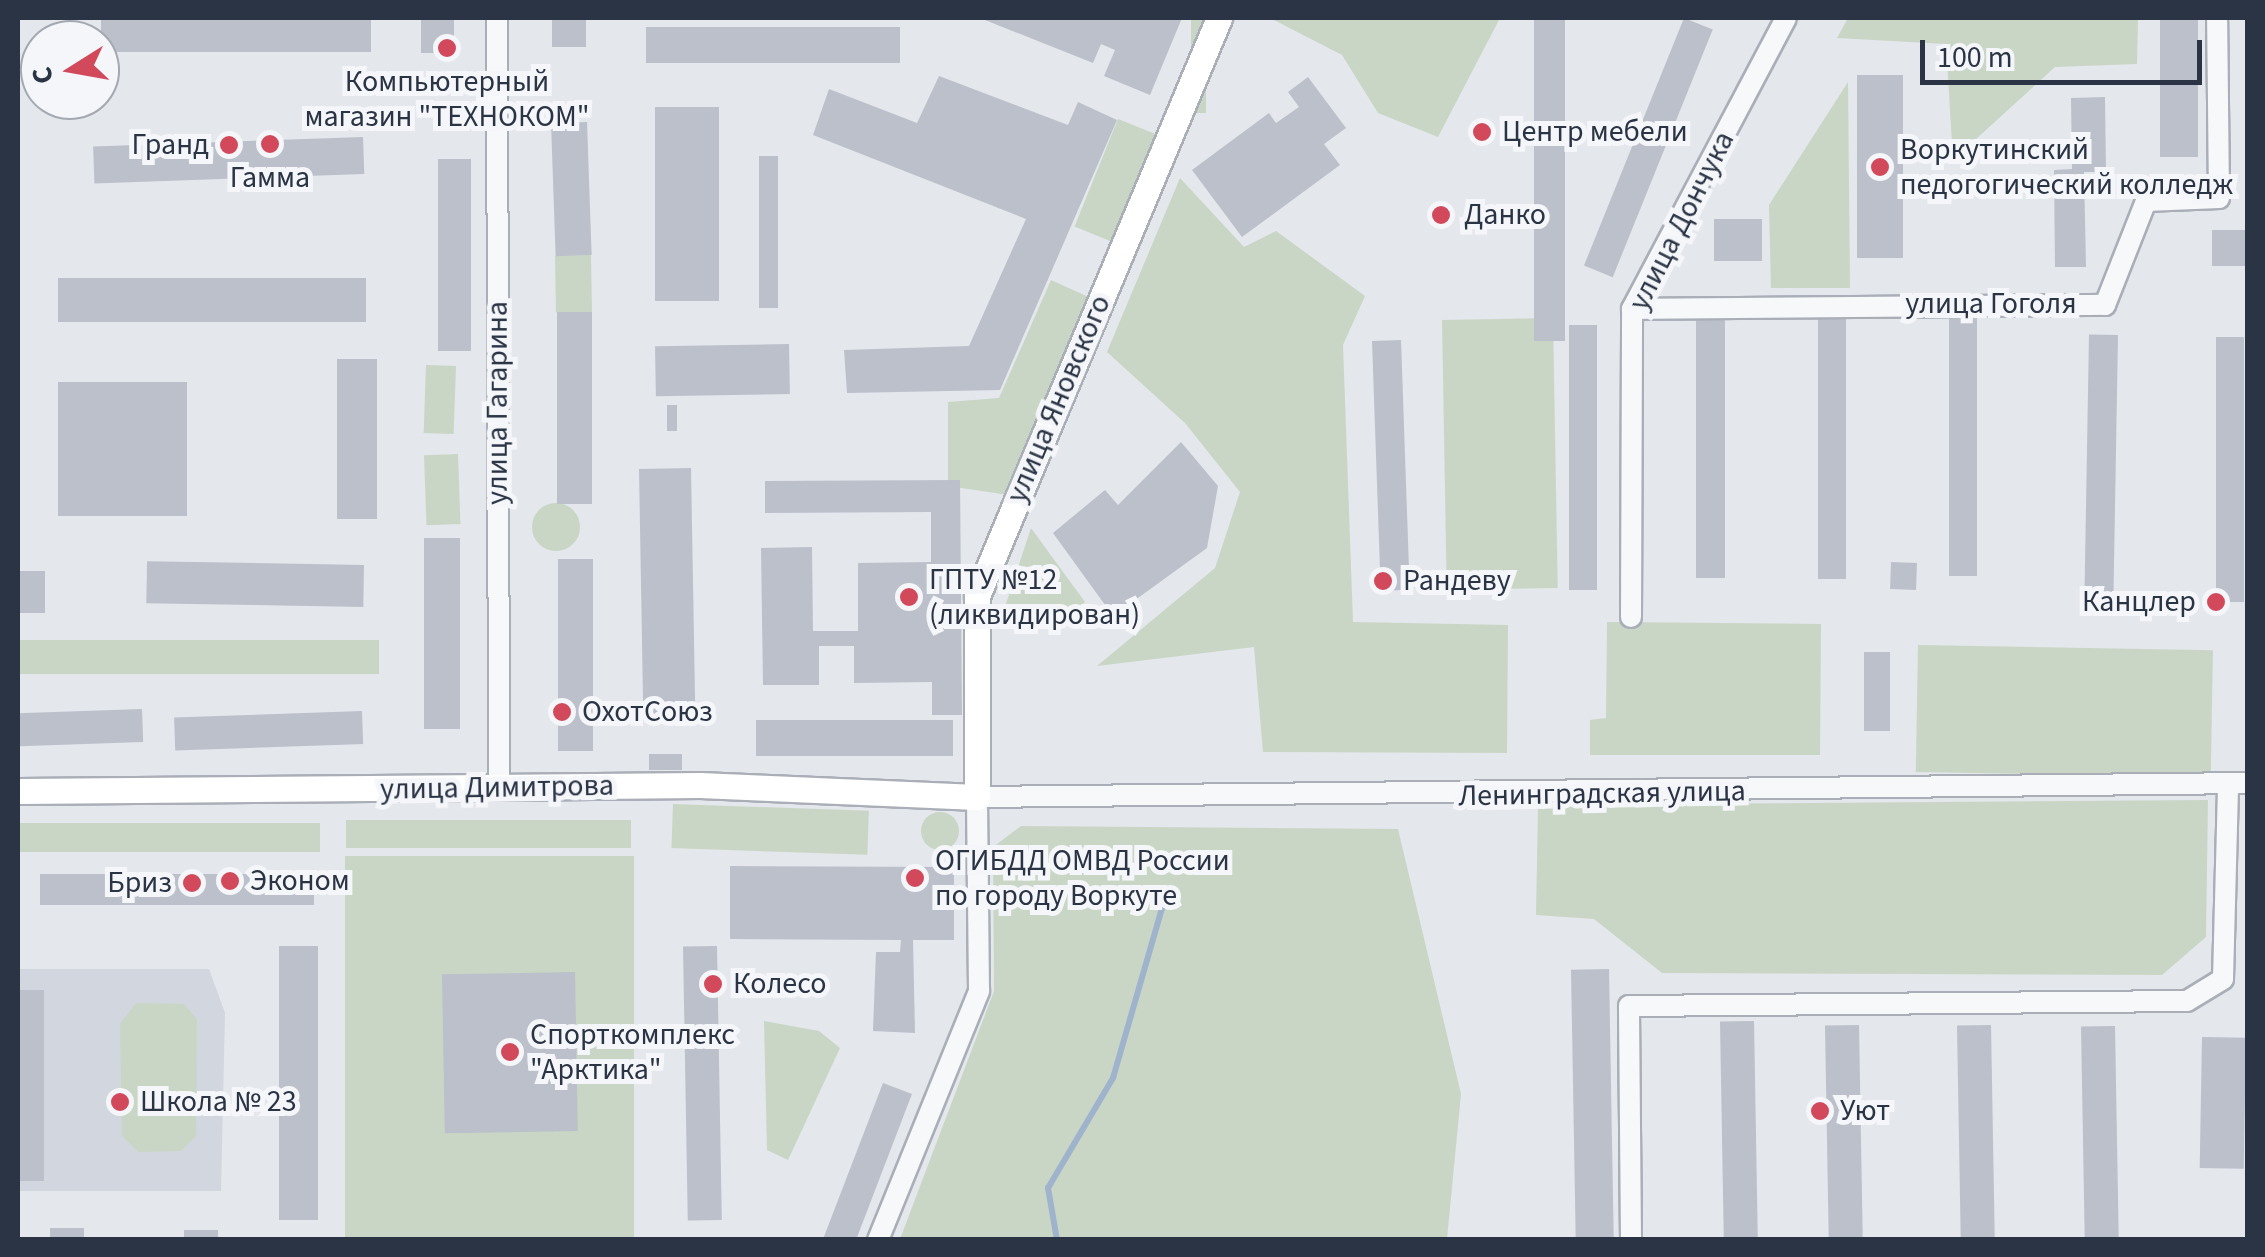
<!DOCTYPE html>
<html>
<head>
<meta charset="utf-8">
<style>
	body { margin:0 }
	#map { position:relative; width:2265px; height:1257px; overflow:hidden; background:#e4e7ec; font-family:"Source Sans 3",sans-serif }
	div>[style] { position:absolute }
	.built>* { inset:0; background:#d2d6de }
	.green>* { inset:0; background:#c9d6c5; transform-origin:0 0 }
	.round { border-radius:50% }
	.stream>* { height:6px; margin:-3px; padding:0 3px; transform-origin:3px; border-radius:3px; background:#9fb4cc }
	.building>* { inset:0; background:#bbc0ca; transform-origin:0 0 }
	.roads { filter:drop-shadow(2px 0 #a9aeb7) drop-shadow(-2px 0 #a9aeb7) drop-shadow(0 2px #a9aeb7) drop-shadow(0 -2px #a9aeb7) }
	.minor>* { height:20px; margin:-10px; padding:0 10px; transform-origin:10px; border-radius:10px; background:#f7f8fa }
	.major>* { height:25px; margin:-12.5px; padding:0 12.5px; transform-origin:12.5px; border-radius:12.5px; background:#fff }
	.dots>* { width:28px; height:28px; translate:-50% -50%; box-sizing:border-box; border:5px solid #f4f6f9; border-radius:50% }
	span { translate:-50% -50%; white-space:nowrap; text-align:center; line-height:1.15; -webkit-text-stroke:10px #f4f6f9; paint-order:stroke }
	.poi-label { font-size:30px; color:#2b3445 }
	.left { translate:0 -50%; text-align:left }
	.right { translate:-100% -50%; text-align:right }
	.street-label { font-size:30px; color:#2b3445 }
	.frame { position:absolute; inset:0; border:20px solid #2b3445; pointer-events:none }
	.north { position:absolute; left:20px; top:20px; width:100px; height:100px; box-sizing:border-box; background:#f4f6f9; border:2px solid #a4a8b1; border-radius:50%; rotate:259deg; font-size:28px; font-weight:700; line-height:40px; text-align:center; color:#2b3445 }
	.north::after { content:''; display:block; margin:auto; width:35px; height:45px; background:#d1495b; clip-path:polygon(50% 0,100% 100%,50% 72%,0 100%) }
	.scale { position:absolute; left:1920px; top:40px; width:282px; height:45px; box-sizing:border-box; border:5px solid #2b3445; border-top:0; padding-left:12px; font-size:30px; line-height:35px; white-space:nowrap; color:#2b3445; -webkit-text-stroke:8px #f4f6f9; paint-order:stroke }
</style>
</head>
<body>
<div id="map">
	<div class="built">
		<div style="clip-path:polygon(18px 969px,209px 969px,225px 1013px,221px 1191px,18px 1191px)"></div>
	</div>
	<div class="green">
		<div style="left:1191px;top:18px;width:15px;height:95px"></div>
		<div style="clip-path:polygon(1270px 18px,1500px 18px,1438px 137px,1378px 113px,1342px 55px)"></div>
		<div style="clip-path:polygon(1848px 18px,2138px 18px,2137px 64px,2055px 67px,1953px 160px,1946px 44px,1837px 38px)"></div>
		<div style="clip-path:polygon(1848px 82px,1850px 288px,1771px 288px,1769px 205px)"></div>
		<div style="left:1118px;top:119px;width:43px;height:116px;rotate:22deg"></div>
		<div style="clip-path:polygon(1180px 178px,1244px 247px,1276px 231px,1365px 296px,1343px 345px,1353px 622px,1508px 625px,1507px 753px,1263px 752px,1254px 647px,1097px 666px,1215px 568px,1240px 492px,1185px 423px,1107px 352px)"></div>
		<div style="left:591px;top:255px;width:57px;height:36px;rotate:89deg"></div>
		<div style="clip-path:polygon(1051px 280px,1093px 299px,1009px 495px,948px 486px,948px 402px,999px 398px)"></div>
		<div style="left:1553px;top:318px;width:270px;height:111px;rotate:89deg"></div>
		<div style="left:426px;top:365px;width:30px;height:68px;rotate:2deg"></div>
		<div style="left:458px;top:454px;width:70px;height:34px;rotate:88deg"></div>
		<div class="round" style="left:532px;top:503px;width:48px;height:48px"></div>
		<div style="clip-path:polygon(1031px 528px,1085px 602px,1057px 625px,1000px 622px)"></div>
		<div style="clip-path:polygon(1607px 622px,1821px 624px,1820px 755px,1590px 755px,1590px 720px,1606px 718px)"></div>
		<div style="left:379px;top:640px;width:34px;height:361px;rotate:90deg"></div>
		<div style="left:1918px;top:645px;width:295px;height:127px;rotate:1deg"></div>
		<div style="clip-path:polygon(2208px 800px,2206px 937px,2162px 975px,1662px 973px,1594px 919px,1536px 915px,1538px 805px)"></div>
		<div style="left:673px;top:804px;width:196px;height:44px;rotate:2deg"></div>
		<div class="round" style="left:921px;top:812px;width:38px;height:38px"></div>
		<div style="left:631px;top:820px;width:28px;height:285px;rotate:90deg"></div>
		<div style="left:320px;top:823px;width:29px;height:302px;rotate:90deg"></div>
		<div style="clip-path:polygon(1021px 826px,1398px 829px,1461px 1094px,1447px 1239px,900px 1239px,994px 991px,993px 847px)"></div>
		<div style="left:345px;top:856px;width:289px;height:382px"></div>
		<div style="clip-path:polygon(136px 1003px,184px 1004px,197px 1019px,196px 1136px,181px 1151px,138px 1152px,122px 1136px,120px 1024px)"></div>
		<div style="clip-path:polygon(764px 1021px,819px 1031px,840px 1048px,788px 1160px,767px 1150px)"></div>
	</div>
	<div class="stream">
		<div style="left:1057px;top:1240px;width:53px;rotate:-99.8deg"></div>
		<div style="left:1048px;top:1188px;width:128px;rotate:-59.4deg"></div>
		<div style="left:1113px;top:1078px;width:195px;rotate:-73.9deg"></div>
	</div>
	<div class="building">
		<div style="left:101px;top:18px;width:270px;height:34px"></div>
		<div style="left:421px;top:18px;width:33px;height:35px"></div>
		<div style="left:552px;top:18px;width:34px;height:29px"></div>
		<div style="clip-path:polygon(980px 18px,1136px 20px,1182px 18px,1150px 95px,1104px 76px,1115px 50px,1101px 44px,1093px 63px)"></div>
		<div style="left:1534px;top:18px;width:31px;height:323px"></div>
		<div style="left:1684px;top:18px;width:31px;height:267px;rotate:22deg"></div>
		<div style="left:2160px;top:18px;width:38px;height:139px"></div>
		<div style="left:646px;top:27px;width:254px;height:36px"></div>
		<div style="left:1903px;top:75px;width:183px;height:46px;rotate:90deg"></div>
		<div style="clip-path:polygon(939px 76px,1068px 125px,1078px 102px,1117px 120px,1000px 390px,847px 393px,844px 350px,969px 346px,1026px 219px,813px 135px,829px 89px,917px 123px)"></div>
		<div style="clip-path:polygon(1308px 77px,1346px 128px,1324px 144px,1340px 165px,1242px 237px,1192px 170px,1269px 113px,1276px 123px,1299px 107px,1288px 92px)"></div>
		<div style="clip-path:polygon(2105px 97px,2106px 172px,2084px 172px,2086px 267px,2055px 267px,2054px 170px,2072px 169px,2071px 98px)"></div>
		<div style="left:655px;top:107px;width:64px;height:194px"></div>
		<div style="left:587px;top:122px;width:133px;height:36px;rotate:88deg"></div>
		<div style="left:363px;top:137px;width:37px;height:270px;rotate:88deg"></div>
		<div style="left:759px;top:156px;width:19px;height:152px"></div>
		<div style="left:438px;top:159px;width:33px;height:192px"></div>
		<div style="left:1714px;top:219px;width:48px;height:42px"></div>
		<div style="left:2212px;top:230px;width:36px;height:36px"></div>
		<div style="left:58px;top:278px;width:308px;height:44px"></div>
		<div style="left:1977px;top:311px;width:265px;height:28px;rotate:90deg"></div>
		<div style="left:557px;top:312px;width:35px;height:192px"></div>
		<div style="left:1696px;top:314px;width:29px;height:264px"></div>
		<div style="left:1818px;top:315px;width:28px;height:264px"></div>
		<div style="left:1569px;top:325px;width:28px;height:265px"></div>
		<div style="left:2118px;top:335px;width:262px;height:29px;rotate:91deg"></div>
		<div style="left:2216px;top:337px;width:28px;height:265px"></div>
		<div style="left:1401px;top:340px;width:250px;height:29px;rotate:88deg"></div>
		<div style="left:789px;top:344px;width:50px;height:134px;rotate:89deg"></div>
		<div style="left:337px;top:359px;width:40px;height:160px"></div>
		<div style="left:187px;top:382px;width:134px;height:129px;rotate:90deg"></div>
		<div style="left:667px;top:405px;width:10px;height:26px"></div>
		<div style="clip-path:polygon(1181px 442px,1218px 486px,1207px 548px,1113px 616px,1053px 533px,1105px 490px,1118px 505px)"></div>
		<div style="left:691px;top:468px;width:252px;height:52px;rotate:89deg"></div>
		<div style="clip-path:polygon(960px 480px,962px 715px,932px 715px,932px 682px,854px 683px,854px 646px,819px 646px,819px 685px,763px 685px,761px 548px,812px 547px,813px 631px,858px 631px,858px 563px,931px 562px,931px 512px,765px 513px,765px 481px)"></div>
		<div style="left:424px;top:538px;width:36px;height:191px"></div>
		<div style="left:558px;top:559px;width:35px;height:192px"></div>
		<div style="left:1891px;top:562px;width:26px;height:27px;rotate:2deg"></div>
		<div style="left:364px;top:565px;width:42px;height:217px;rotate:91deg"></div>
		<div style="left:18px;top:571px;width:27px;height:42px"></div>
		<div style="left:1864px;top:652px;width:26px;height:79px"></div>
		<div style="left:142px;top:709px;width:33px;height:124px;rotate:88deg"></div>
		<div style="left:362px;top:711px;width:33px;height:188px;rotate:88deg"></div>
		<div style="left:756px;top:720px;width:197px;height:36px"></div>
		<div style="left:649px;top:754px;width:33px;height:16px"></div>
		<div style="clip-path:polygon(730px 866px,954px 867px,954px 940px,913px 940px,915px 1033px,873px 1031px,876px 952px,900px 952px,901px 940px,730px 939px)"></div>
		<div style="left:314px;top:874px;width:31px;height:274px;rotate:90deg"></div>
		<div style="left:279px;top:946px;width:39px;height:274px"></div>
		<div style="left:717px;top:946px;width:274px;height:34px;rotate:89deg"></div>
		<div style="left:1609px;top:969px;width:271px;height:38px;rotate:89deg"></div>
		<div style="left:575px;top:972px;width:159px;height:133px;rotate:89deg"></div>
		<div style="left:18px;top:990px;width:26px;height:191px"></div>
		<div style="left:1754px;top:1021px;width:219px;height:34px;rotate:89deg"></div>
		<div style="left:1859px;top:1025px;width:215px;height:34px;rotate:89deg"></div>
		<div style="left:1991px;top:1025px;width:215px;height:34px;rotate:89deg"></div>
		<div style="left:2115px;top:1026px;width:214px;height:34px;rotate:89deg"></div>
		<div style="left:2202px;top:1037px;width:44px;height:131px;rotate:1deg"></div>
		<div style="left:883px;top:1083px;width:31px;height:169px;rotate:21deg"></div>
		<div style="left:50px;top:1228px;width:34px;height:12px"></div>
		<div style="left:184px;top:1230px;width:34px;height:10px"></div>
	</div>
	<div class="roads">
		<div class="minor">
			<div style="left:497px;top:18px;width:770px;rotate:89.85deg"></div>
			<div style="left:1632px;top:309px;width:473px;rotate:-0.5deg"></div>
			<div style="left:2105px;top:305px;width:112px;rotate:-68.5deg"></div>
			<div style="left:2146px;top:201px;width:73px;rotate:-2.4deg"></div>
			<div style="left:2219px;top:198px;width:180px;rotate:-90.6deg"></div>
			<div style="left:1631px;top:617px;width:308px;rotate:-89.8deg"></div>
			<div style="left:1632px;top:309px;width:329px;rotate:-62.1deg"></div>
			<div style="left:878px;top:1240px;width:269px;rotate:-67.9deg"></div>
			<div style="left:979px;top:991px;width:194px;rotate:-90.6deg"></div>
			<div style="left:977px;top:797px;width:1271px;rotate:-0.63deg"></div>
			<div style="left:1631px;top:1240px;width:234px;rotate:-90.5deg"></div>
			<div style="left:1629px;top:1006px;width:558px;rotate:-0.51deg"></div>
			<div style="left:2187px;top:1001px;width:42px;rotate:-31.4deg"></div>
			<div style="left:2223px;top:979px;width:196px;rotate:-88.5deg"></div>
		</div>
		<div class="major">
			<div style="left:18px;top:791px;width:682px;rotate:-0.5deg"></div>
			<div style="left:700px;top:785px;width:277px;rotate:2.5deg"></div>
			<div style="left:977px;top:797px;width:201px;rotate:-90deg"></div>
			<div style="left:977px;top:596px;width:627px;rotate:-67.28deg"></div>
		</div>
	</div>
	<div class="dots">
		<div style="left:447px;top:48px;background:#d1495b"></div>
		<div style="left:1482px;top:132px;background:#d1495b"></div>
		<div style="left:270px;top:144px;background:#d1495b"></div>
		<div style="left:229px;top:145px;background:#d1495b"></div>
		<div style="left:1880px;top:167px;background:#d1495b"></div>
		<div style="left:1441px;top:215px;background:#d1495b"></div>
		<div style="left:1383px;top:581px;background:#d1495b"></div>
		<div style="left:909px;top:597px;background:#d1495b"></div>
		<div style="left:2216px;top:602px;background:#d1495b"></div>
		<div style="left:562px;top:712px;background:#d1495b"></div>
		<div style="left:915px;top:878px;background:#d1495b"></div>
		<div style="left:230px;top:881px;background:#d1495b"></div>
		<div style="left:192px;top:883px;background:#d1495b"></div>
		<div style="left:713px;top:984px;background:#d1495b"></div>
		<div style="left:510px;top:1052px;background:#d1495b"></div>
		<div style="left:120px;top:1102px;background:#d1495b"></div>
		<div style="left:1820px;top:1111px;background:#d1495b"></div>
	</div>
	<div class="poi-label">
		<span style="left:447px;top:99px">Компьютерный<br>магазин "ТЕХНОКОМ"</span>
		<span class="left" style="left:1502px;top:132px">Центр мебели</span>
		<span class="right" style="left:209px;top:145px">Гранд</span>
		<span class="left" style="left:1900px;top:167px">Воркутинский<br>педогогический колледж</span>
		<span style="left:270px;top:178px">Гамма</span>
		<span class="left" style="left:1464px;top:215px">Данко</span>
		<span class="left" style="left:929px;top:597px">ГПТУ №12<br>(ликвидирован)</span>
		<span class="left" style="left:1403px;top:581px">Рандеву</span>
		<span class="right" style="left:2196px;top:602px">Канцлер</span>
		<span class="left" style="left:582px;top:712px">ОхотСоюз</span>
		<span class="left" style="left:935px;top:878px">ОГИБДД ОМВД России<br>по городу Воркуте</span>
		<span class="left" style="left:250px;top:881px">Эконом</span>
		<span class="right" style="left:172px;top:883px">Бриз</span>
		<span class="left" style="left:733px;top:984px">Колесо</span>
		<span class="left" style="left:530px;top:1052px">Спорткомплекс<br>"Арктика"</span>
		<span class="left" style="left:140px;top:1102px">Школа № 23</span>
		<span class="left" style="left:1840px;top:1111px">Уют</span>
	</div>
	<div class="street-label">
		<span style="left:1682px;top:221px;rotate:-63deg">улица Дончука</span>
		<span style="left:1991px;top:304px">улица Гоголя</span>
		<span style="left:1059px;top:399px;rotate:-67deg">улица Яновского</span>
		<span style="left:498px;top:403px;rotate:-90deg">улица Гагарина</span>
		<span style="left:497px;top:788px;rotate:-1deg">улица Димитрова</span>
		<span style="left:1602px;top:794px;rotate:-1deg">Ленинградская улица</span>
	</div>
	<div class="frame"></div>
	<div class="north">С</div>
	<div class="scale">100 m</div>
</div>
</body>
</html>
